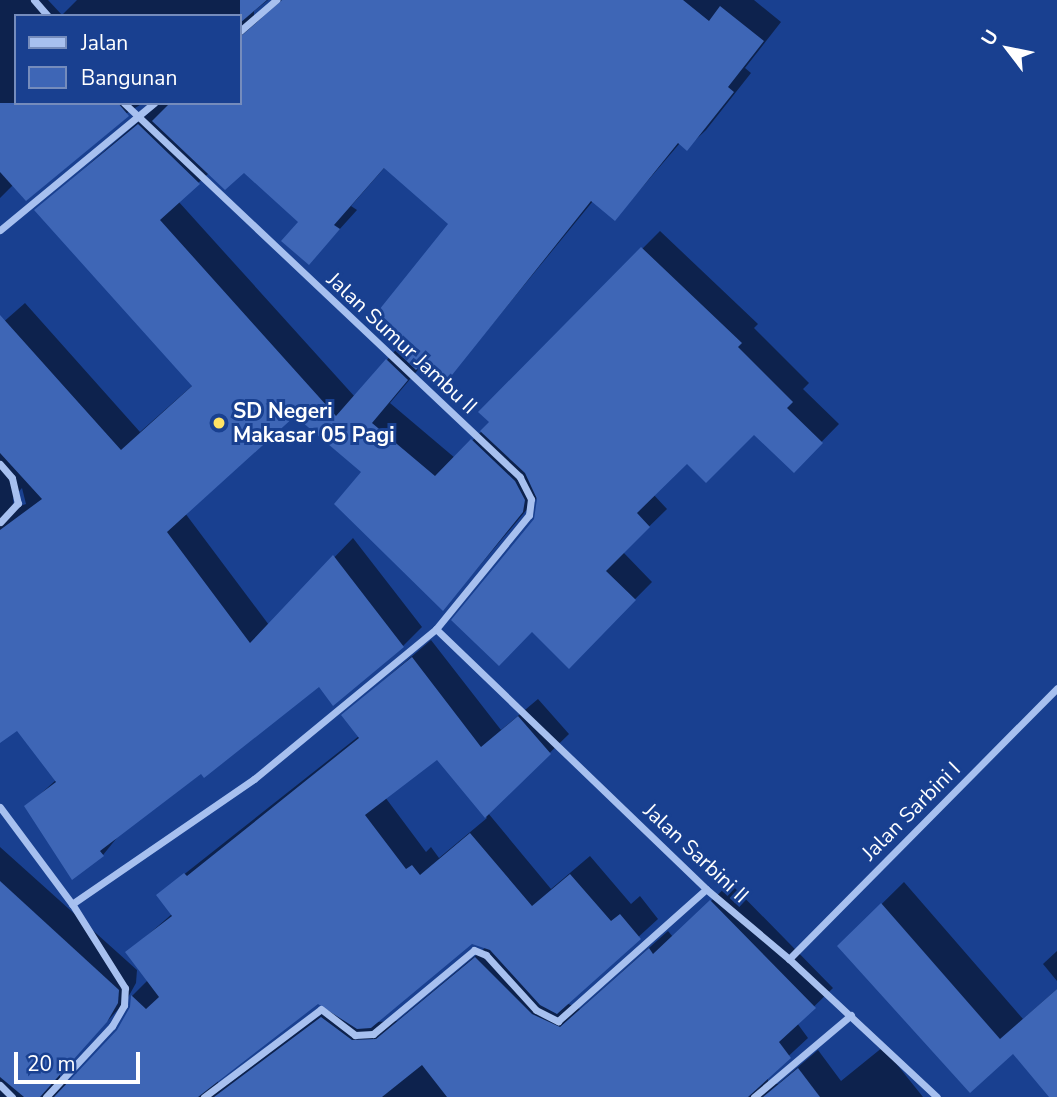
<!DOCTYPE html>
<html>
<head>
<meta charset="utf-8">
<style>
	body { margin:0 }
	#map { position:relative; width:1057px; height:1097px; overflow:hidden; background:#194090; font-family:"Nunito Sans",sans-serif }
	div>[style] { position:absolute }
	.shadow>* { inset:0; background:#0007 }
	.building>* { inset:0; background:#3e66b6 }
	.minor>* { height:7px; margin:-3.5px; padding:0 3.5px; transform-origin:3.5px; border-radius:3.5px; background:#a7c0ef }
	.dots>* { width:19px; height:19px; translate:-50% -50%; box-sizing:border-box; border:4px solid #194090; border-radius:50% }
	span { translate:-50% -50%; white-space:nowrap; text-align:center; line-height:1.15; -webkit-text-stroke:6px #194090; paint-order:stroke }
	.street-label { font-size:21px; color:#fff }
	.poi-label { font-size:21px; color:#fff; font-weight:700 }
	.left { translate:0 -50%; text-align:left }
	.legend { position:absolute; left:14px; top:14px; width:228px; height:91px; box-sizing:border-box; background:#194090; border:2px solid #758cbc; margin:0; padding:9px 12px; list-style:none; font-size:21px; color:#fff }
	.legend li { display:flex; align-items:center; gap:14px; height:35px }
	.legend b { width:35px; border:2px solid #758cbc }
	.north { position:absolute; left:973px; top:14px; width:70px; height:70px; -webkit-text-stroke:5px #194090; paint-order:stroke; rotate:302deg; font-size:19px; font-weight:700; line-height:28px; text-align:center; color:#fff }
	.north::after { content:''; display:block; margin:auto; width:24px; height:32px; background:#fff; clip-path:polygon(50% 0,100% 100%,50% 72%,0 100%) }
	.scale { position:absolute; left:14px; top:1052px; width:126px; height:32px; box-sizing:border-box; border:4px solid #fff; border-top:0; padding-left:9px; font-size:21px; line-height:24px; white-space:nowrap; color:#fff; -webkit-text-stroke:5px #194090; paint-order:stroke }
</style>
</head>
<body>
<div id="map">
	<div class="shadow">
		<div style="clip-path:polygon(evenodd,0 0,48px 0,62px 15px,77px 0,268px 0,254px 11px,254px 18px,264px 18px,281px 0,754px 0,781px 22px,745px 68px,751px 73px,706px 130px,687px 148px,680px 143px,615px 219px,593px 201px,444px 383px,422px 365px,390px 403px,455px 458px,492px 421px,480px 412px,660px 231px,758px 324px,754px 328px,809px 383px,803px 389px,839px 424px,794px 470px,754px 432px,687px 461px,653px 494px,667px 509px,623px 552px,652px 582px,569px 666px,535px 520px,540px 494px,443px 609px,364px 472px,295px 414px,185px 513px,269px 625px,353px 538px,422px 627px,403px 646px,319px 685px,120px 834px,103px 855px,26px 807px,56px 780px,17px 728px,0 741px,0 325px,25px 303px,140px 432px,193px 385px,36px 210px,160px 103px,240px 103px,240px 16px,16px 16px,16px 103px,143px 103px,13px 185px,0 198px,0 0,385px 167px,451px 223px,406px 338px,355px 397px,178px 201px,209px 173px,244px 171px,300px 222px,309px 263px,357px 210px,351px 206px,385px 167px,0 0,22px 488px,26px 504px,14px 508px,13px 498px,22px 488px)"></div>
		<div style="clip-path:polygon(evenodd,431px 640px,501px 730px,538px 699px,569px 734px,488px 813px,551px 889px,590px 856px,631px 904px,640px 896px,658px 919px,566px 1003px,580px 1009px,668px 931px,673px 937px,730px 883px,833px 988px,797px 1023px,808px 1038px,768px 1075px,768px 1083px,778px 1084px,818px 1050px,841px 1081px,883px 1047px,923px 1097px,0 1097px,0 847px,137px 970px,136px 983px,126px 1001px,60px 1072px,60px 1083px,70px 1083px,118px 1031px,131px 1008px,132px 996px,148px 980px,128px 952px,172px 914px,158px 895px,359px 736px,343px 715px,431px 640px,437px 757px,487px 818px,439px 858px,431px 847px,426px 852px,385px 797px,437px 757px,431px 640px,472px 942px,486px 947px,397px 1021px,375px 1022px,472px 942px,431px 640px,317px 1002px,331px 1007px,228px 1084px,218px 1083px,218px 1077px,317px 1002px)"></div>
		<div style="clip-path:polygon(904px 882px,1023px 1019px,1057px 989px,1057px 1097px,1051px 1097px,1013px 1051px,839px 946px)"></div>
		<div style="clip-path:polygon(1057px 951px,1057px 981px,1043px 964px)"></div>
	</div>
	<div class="building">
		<div style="clip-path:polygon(240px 0,267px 0,240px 23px)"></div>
		<div style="clip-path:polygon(282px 0,683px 0,709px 21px,720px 6px,764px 41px,728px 87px,734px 92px,687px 151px,678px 143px,615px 221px,591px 201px,444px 385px,420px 366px,416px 370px,394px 349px,404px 338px,375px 315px,448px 224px,384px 168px,334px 225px,340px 229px,309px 265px,281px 241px,298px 222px,244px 173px,225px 190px,152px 121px,170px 103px,240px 103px,240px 37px)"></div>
		<div style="clip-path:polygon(0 103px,118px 103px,129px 116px,26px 201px,0 172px)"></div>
		<div style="clip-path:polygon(138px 124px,200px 184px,160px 220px,336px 416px,386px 359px,408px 380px,372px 423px,435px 476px,471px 439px,515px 481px,525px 500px,523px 512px,443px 611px,334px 504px,361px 472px,295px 416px,167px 532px,250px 643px,333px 555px,404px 647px,333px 706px,319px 687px,204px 778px,201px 774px,100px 851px,104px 856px,72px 880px,24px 806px,56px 782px,17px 731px,0 743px,0 530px,42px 499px,0 453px,0 315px,121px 450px,192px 386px,34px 210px)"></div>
		<div style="clip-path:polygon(641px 247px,742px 343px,738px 347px,793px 402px,787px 408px,823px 443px,794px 473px,754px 435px,706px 483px,687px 464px,637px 513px,650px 527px,606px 571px,636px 600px,569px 669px,532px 632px,499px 666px,451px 620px,534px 519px,537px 499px,525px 473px,480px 431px,489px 422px,478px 412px)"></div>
		<div style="clip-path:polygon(412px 657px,481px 747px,518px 716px,551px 754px,485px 818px,437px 760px,365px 815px,406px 869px,412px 865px,420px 875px,470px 833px,532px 906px,570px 874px,611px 921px,620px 914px,641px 939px,557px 1014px,540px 1005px,490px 950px,472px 944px,371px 1028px,357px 1029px,318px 1004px,198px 1097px,54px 1097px,117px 1030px,130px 1007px,131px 995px,146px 1009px,159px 997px,125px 952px,172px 916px,156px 895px,184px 873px,187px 876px,359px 738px,341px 715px)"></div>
		<div style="clip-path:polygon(0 881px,119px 990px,118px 1003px,107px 1022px,40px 1097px,24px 1097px,0 1077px)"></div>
		<div style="clip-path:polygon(710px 900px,816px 1008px,779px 1042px,791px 1058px,748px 1097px,447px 1097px,422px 1065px,382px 1097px,214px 1097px,321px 1017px,352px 1040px,376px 1039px,475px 957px,532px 1014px,560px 1027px,649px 948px,653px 954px)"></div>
		<div style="clip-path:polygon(881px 903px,1000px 1039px,1057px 989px,1057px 1097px,1049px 1097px,1013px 1054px,970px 1093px,837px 946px)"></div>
		<div style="clip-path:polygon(798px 1068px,820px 1097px,763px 1097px)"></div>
	</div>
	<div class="minor">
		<div style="left:34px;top:0;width:21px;rotate:49deg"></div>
		<div style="left:240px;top:31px;width:48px;rotate:-40.7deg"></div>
		<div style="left:0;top:230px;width:200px;rotate:-39.5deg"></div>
		<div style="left:0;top:464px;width:18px;rotate:49deg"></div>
		<div style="left:12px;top:478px;width:26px;rotate:77deg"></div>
		<div style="left:18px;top:503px;width:26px;rotate:133deg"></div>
		<div style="left:436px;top:629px;width:375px;rotate:43.9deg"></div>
		<div style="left:706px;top:889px;width:109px;rotate:40.1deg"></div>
		<div style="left:789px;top:959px;width:202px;rotate:43deg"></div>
		<div style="left:0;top:807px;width:121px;rotate:53.4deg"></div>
		<div style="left:72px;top:904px;width:221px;rotate:-34.5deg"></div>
		<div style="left:254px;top:779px;width:236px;rotate:-39.5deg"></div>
		<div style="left:436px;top:629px;width:147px;rotate:-50.8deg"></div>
		<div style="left:529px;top:515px;width:16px;rotate:-83deg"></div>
		<div style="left:531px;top:499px;width:25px;rotate:-117deg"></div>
		<div style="left:520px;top:477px;width:545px;rotate:-136.64deg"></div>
		<div style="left:789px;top:959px;width:381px;rotate:-45.3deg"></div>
		<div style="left:0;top:1085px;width:17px;rotate:45deg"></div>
		<div style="left:46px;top:1097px;width:97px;rotate:-47.1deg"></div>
		<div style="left:112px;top:1026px;width:24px;rotate:-60deg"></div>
		<div style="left:124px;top:1005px;width:17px;rotate:-87deg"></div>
		<div style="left:125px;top:988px;width:99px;rotate:-122.2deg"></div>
		<div style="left:204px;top:1097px;width:146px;rotate:-36.9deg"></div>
		<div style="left:321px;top:1009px;width:43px;rotate:37.4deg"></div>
		<div style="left:355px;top:1035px;width:18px;rotate:-3deg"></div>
		<div style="left:373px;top:1034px;width:131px;rotate:-39.7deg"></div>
		<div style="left:474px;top:950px;width:13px;rotate:23deg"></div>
		<div style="left:486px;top:955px;width:74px;rotate:47.7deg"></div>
		<div style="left:536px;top:1010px;width:25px;rotate:27deg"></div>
		<div style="left:558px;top:1021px;width:198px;rotate:-41.7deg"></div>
		<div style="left:754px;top:1097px;width:127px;rotate:-40.2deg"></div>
	</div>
	<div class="dots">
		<div style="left:219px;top:423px;background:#ffe365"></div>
	</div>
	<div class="street-label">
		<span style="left:402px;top:343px;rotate:43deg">Jalan Sumur Jambu II</span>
		<span style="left:911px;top:811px;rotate:-45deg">Jalan Sarbini I</span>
		<span style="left:696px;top:853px;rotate:43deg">Jalan Sarbini II</span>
	</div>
	<div class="poi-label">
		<span class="left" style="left:233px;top:423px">SD Negeri<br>Makasar 05 Pagi</span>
	</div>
	<ul class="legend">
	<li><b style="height:9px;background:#a7c0ef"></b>Jalan</li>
	<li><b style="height:19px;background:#3e66b6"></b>Bangunan</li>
	</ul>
	<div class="north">U</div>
	<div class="scale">20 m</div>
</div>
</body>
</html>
